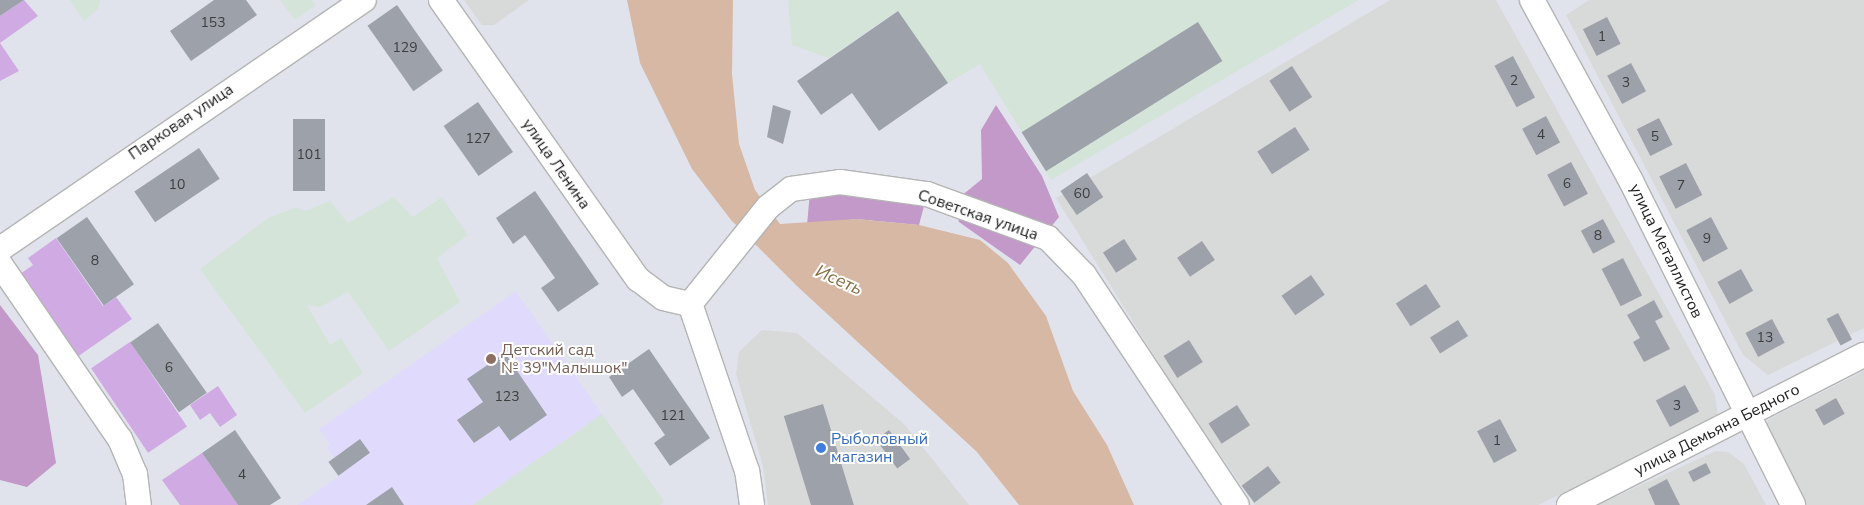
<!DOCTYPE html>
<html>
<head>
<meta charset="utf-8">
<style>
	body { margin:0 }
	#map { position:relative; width:1864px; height:505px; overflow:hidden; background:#e1e3ec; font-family:"Nunito Sans",sans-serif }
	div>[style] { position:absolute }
	.residential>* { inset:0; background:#d8d9d9 }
	.industrial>* { inset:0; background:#d4e4d9 }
	.education>* { inset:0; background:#e0dafc }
	.grass>* { inset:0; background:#d0aae3; transform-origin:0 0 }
	.forest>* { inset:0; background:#c299c8 }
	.water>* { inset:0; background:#d6b8a5 }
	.building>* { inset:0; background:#9da2aa; transform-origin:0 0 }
	.roads { filter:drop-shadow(1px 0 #b4b4b4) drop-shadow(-1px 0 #b4b4b4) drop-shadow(0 1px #b4b4b4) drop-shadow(0 -1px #b4b4b4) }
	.minor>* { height:24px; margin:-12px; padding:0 12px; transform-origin:12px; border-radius:12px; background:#fff }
	.dots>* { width:14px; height:14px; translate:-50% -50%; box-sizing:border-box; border:2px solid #fff; border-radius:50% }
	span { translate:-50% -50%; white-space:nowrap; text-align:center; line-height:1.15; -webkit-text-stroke:4px #fff; paint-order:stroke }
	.number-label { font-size:14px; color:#3c3d3f }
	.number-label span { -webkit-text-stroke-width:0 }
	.street-label { font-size:16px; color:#1b1b1b }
	.education-label { font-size:16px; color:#785e54 }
	.left { translate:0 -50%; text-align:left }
	.shop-label { font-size:16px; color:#366cbe }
	.water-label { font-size:18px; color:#856f43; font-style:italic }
</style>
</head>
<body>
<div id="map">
	<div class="residential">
		<div style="clip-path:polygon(464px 0,529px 0,494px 25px,482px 25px)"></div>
		<div style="clip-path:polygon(1390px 0,1496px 0,1715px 395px,1718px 418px,1538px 505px,1255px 505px,1173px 386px,1056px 198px)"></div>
		<div style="clip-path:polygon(1589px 0,1864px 0,1864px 328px,1768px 375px,1743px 355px,1566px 15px)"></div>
		<div style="clip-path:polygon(762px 330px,797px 333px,905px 425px,969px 505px,768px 505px,763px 466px,736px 374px,739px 352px)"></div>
		<div style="clip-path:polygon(1864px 371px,1864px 505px,1798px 505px,1763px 430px,1769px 419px)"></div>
		<div style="clip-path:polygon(1716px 451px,1728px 452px,1744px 464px,1766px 505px,1597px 505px)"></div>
	</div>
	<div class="industrial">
		<div style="clip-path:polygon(70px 0,100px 0,98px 9px,84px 21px)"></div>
		<div style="clip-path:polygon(280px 0,312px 0,316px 5px,295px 20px)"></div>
		<div style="clip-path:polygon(788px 0,1359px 0,1051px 180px,980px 64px,948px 83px,897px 11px,829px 58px,792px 45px)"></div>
		<div style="clip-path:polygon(394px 197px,413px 217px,442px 197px,468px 235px,437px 258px,460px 302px,389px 351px,348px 292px,320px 307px,307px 305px,330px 345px,341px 338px,363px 373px,305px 413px,200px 269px,268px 218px,296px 207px,305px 211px,330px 201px,348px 223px)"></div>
		<div style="clip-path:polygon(602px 414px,664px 501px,660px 505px,472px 505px)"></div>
	</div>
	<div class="education">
		<div style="clip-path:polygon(516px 291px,602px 414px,472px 505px,298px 505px,339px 476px,328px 462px,334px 458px,327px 447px,330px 444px,319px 429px)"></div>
	</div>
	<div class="grass">
		<div style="clip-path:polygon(24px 0,38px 16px,0 43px,19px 71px,0 81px,0 16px)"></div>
		<div style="clip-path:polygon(56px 238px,103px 306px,116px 297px,132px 319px,77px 357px,20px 274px,33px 265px,28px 258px)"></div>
		<div style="left:130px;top:342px;width:102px;height:47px;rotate:56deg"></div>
		<div style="clip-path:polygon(218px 386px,237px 415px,220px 427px,210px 413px,200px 420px,190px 405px)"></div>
		<div style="clip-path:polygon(202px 453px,238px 505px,180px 505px,162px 480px)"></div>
	</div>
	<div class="forest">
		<div style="clip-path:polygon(996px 105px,1042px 176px,1059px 217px,1020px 265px,959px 222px,954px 202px,982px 179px,981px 130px)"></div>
		<div style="clip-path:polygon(911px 189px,924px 206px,919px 225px,856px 219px,807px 225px,810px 192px)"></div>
		<div style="clip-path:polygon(0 305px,38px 355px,56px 463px,27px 487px,0 480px)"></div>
	</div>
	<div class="water">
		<div style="clip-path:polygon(627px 0,733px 0,732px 74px,739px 144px,755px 190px,780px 224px,856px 219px,919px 225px,980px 240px,1008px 263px,1046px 316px,1073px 391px,1107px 445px,1134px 505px,1019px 505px,977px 452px,798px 287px,731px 220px,692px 169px,640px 63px)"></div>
	</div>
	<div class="building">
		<div style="clip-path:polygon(0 0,24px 0,0 16px)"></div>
		<div style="clip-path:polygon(214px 0,246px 0,257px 15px,191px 61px,170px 31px)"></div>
		<div style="left:397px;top:5px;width:80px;height:36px;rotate:55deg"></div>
		<div style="clip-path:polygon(898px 11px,948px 83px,879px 131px,852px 93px,821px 115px,797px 81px)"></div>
		<div style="left:1607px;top:17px;width:30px;height:27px;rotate:63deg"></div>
		<div style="left:1198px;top:22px;width:46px;height:208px;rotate:58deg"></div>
		<div style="left:1513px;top:56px;width:47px;height:21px;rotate:62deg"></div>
		<div style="left:1631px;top:63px;width:32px;height:27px;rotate:62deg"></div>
		<div style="left:1292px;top:66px;width:37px;height:27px;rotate:57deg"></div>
		<div style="left:478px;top:102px;width:61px;height:42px;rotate:55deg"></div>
		<div style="clip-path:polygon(773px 105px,791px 111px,783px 144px,767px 137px)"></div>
		<div style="left:1546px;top:116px;width:30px;height:27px;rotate:62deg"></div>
		<div style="left:1659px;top:118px;width:30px;height:25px;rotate:63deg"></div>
		<div style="left:293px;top:119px;width:32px;height:72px"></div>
		<div style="left:1295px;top:127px;width:27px;height:45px;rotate:57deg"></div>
		<div style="left:199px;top:148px;width:37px;height:78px;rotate:56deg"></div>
		<div style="left:1571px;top:162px;width:36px;height:27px;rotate:62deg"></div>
		<div style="left:1686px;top:163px;width:36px;height:30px;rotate:63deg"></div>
		<div style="left:1087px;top:173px;width:29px;height:32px;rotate:56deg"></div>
		<div style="clip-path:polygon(535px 191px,599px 284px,558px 312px,541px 288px,555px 278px,525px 235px,513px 244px,496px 218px)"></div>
		<div style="left:87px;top:217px;width:82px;height:37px;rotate:55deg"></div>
		<div style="left:1711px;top:217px;width:36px;height:28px;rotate:62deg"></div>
		<div style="left:1603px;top:219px;width:26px;height:25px;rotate:62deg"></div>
		<div style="left:1124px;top:239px;width:24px;height:25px;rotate:57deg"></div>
		<div style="left:1202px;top:241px;width:23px;height:30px;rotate:56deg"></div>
		<div style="left:1623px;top:258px;width:42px;height:24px;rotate:63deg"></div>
		<div style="left:1741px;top:269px;width:25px;height:27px;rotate:61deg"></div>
		<div style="left:1311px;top:275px;width:24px;height:36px;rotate:55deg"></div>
		<div style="left:1426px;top:284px;width:27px;height:36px;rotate:57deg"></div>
		<div style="clip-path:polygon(1654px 300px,1663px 317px,1655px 321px,1670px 349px,1644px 362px,1633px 342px,1640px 338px,1627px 315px)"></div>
		<div style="left:1838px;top:313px;width:30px;height:13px;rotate:62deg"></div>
		<div style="left:1772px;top:319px;width:27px;height:30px;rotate:62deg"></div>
		<div style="left:1458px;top:320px;width:19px;height:33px;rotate:58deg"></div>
		<div style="left:158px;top:323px;width:85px;height:34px;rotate:55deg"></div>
		<div style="left:1189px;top:340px;width:26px;height:30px;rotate:58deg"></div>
		<div style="clip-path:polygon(649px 349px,710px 438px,670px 466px,654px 443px,665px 435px,633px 389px,622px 397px,609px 377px)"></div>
		<div style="clip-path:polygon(505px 353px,547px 415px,510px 441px,499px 426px,474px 443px,457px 420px,483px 402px,467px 379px)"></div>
		<div style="left:1685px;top:385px;width:30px;height:33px;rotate:62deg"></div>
		<div style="left:1836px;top:398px;width:18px;height:24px;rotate:61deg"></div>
		<div style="left:823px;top:404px;width:106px;height:41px;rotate:73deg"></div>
		<div style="left:1237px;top:405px;width:24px;height:34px;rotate:57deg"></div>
		<div style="left:1500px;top:419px;width:36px;height:26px;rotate:62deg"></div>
		<div style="clip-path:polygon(235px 430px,281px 498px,270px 505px,238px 505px,202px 453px)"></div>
		<div style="left:889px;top:430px;width:36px;height:16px;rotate:54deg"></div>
		<div style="left:360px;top:439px;width:17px;height:39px;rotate:54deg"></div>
		<div style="left:1706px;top:463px;width:11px;height:20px;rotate:63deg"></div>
		<div style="left:1268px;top:466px;width:21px;height:33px;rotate:53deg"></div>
		<div style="clip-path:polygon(1667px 479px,1680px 505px,1655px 505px,1648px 489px)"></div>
		<div style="clip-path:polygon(392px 487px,404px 505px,366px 505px)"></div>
	</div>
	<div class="roads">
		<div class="minor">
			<div style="left:441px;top:0;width:342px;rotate:54.8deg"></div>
			<div style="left:638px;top:279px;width:31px;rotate:37deg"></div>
			<div style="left:663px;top:298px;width:28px;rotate:13deg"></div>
			<div style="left:1532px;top:0;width:206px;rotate:61.3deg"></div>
			<div style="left:1631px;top:181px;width:362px;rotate:63.4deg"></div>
			<div style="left:0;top:249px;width:441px;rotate:-34.4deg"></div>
			<div style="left:0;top:264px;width:212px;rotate:55.6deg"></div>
			<div style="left:120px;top:439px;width:38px;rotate:67deg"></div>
			<div style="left:135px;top:474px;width:31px;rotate:83deg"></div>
			<div style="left:752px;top:505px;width:34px;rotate:-98deg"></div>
			<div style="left:747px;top:471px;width:176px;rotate:-108.8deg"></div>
			<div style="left:690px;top:304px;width:124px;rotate:-51.2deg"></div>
			<div style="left:768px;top:207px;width:29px;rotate:-38deg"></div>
			<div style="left:791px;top:189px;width:49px;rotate:-8.1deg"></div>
			<div style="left:840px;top:182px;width:88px;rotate:7.9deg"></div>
			<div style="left:927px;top:194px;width:129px;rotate:20deg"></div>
			<div style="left:1048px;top:238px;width:52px;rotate:45.8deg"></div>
			<div style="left:1084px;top:275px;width:276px;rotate:56.4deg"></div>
			<div style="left:1569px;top:505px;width:331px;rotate:-27deg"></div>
		</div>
	</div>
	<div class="dots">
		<div style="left:491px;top:359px;background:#8d6e63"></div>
		<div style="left:821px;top:448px;background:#3f7fe0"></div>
	</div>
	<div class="number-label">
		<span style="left:213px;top:23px">153</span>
		<span style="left:1602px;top:37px">1</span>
		<span style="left:405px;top:48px">129</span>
		<span style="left:1514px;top:81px">2</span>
		<span style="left:1626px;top:83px">3</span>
		<span style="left:1541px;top:135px">4</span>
		<span style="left:1655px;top:137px">5</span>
		<span style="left:478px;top:139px">127</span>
		<span style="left:309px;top:155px">101</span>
		<span style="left:1567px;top:184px">6</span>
		<span style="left:177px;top:185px">10</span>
		<span style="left:1681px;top:186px">7</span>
		<span style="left:1082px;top:194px">60</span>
		<span style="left:1598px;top:236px">8</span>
		<span style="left:1707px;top:239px">9</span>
		<span style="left:95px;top:261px">8</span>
		<span style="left:1765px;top:338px">13</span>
		<span style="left:169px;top:368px">6</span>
		<span style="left:507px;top:397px">123</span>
		<span style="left:1677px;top:406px">3</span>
		<span style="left:673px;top:416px">121</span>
		<span style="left:1497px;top:441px">1</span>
		<span style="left:242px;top:475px">4</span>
	</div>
	<div class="street-label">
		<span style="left:181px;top:122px;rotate:-34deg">Парковая улица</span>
		<span style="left:556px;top:164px;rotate:55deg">улица Ленина</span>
		<span style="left:978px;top:215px;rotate:19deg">Советская улица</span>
		<span style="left:1666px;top:251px;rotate:64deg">улица Металлистов</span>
		<span style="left:1717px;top:430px;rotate:-27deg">улица Демьяна Бедного</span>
	</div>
	<div class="education-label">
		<span class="left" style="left:501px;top:359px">Детский сад<br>№ 39"Малышок"</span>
	</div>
	<div class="shop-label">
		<span class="left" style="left:831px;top:448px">Рыболовный<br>магазин</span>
	</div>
	<div class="water-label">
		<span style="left:839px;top:280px;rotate:24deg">Исеть</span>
	</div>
</div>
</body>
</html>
